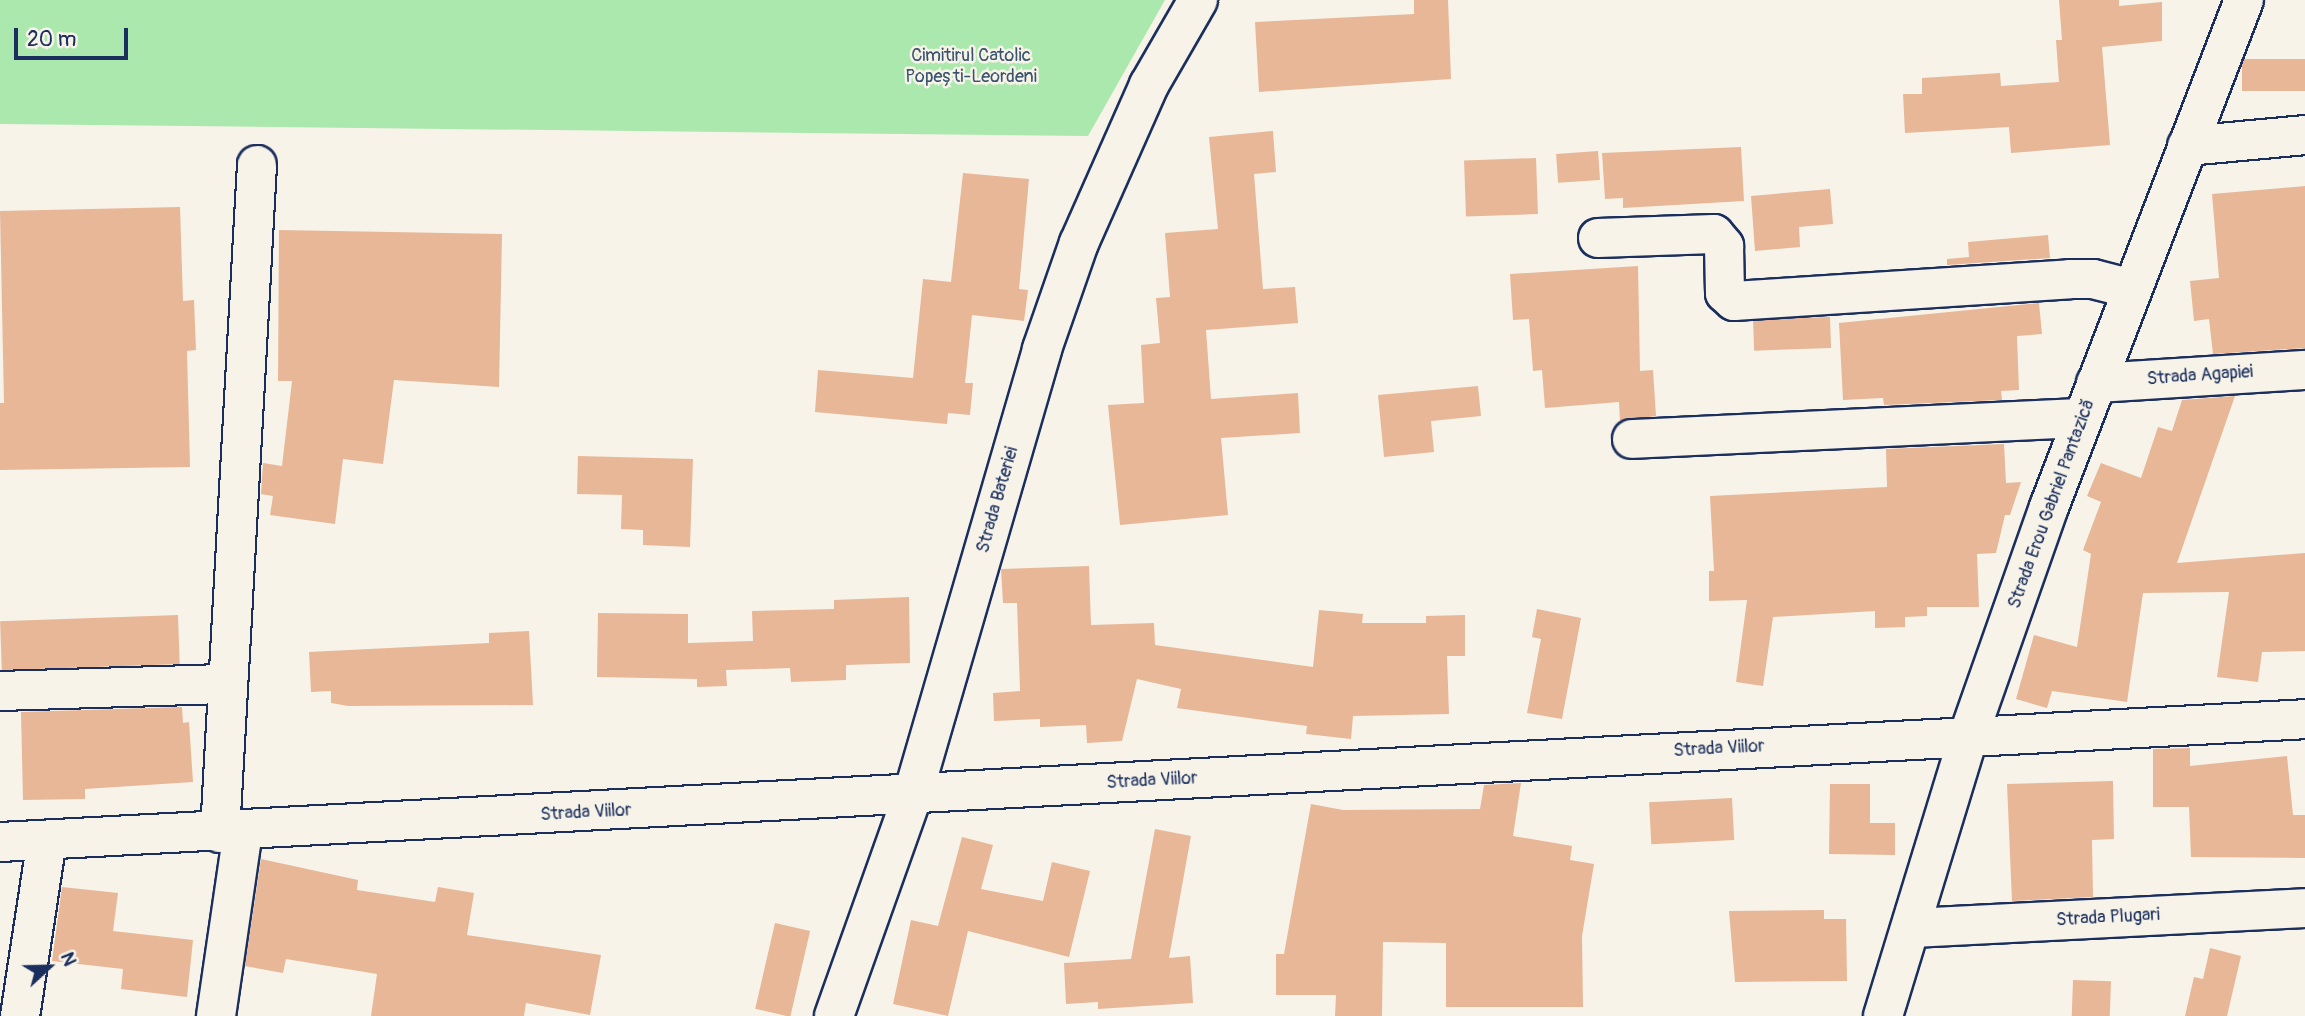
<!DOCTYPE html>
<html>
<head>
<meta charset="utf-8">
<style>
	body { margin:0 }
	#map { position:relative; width:2305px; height:1016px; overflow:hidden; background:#f7f3e8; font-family:Pangolin,sans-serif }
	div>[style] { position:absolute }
	.green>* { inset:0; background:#abe8ae }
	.building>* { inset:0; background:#e7b798; transform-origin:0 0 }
	.roads { filter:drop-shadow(2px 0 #1b2f5e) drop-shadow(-2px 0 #1b2f5e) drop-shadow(0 2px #1b2f5e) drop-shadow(0 -2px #1b2f5e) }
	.street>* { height:38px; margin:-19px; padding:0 19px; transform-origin:19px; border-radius:19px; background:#f7f3e8 }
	span { translate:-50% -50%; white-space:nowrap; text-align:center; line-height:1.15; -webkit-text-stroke:5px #f7f3e8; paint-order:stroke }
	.park-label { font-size:18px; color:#38546e }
	.street-label { font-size:18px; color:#1b2f5e }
	.north { position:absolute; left:14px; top:932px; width:70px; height:70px; -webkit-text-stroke:5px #f7f3e8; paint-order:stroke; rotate:68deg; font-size:19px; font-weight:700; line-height:28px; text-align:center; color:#1b2f5e }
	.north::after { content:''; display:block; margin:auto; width:24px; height:32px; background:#1b2f5e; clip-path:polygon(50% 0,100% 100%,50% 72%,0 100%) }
	.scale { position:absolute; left:14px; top:28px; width:114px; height:32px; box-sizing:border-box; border:4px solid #1b2f5e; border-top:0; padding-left:9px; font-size:21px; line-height:24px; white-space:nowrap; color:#1b2f5e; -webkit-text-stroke:5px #f7f3e8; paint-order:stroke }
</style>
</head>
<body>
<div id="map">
	<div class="green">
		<div style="clip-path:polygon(0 0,1165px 0,1088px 136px,0 124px)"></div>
	</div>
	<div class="building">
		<div style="clip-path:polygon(1414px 0,1448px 0,1451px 79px,1259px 92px,1255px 22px,1414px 14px)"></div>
		<div style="clip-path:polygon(2059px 0,2119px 0,2119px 6px,2162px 2px,2162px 41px,2102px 47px,2110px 145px,2011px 153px,2009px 127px,1905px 133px,1903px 94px,1922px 94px,1922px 78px,2000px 73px,2001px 86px,2059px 82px,2056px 40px,2062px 40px)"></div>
		<div style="left:2305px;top:59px;width:32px;height:63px;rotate:90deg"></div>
		<div style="clip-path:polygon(1273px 131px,1276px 172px,1254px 174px,1263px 289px,1295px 287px,1298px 323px,1206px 330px,1211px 399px,1298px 393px,1300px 433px,1221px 438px,1228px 515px,1120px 525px,1108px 405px,1144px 403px,1141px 345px,1160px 343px,1156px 298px,1170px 297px,1165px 233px,1218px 229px,1209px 137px)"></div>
		<div style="clip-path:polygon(1741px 147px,1744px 201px,1623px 208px,1623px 198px,1605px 199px,1602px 153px)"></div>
		<div style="left:1598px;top:151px;width:29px;height:42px;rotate:86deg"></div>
		<div style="left:1536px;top:158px;width:56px;height:72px;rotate:88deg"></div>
		<div style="clip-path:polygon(963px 173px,1029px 179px,1019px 289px,1028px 290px,1024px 321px,972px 315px,965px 383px,973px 383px,970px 415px,948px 413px,947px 424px,815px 412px,818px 370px,913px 378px,923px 279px,951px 282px)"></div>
		<div style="clip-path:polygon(2305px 186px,2305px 348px,2213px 354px,2209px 319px,2194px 321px,2190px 281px,2219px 278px,2212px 194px)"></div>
		<div style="clip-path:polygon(1830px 189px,1833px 224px,1799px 227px,1800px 247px,1755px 251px,1751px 196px)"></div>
		<div style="clip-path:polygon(180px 207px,183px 301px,194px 300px,196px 350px,187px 351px,190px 467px,0 470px,0 403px,4px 403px,0 211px)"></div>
		<div style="clip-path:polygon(279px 230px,502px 234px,499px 387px,394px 380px,383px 464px,343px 459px,335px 524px,270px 515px,273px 496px,261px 494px,263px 463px,282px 466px,292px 381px,278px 381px)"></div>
		<div style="clip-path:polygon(2048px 235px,2050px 258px,1947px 265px,1947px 259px,1969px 257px,1968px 242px)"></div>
		<div style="clip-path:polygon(1638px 266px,1640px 371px,1653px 370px,1656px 416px,1620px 421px,1619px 402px,1545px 408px,1542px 370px,1533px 371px,1529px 319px,1513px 320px,1510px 274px)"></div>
		<div style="clip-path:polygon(2039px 303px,2042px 334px,2017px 336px,2019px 390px,2001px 391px,2002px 400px,1884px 405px,1883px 398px,1843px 400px,1839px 323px)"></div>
		<div style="left:1830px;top:317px;width:31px;height:77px;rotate:88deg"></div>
		<div style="clip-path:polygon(1478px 386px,1481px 416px,1431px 421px,1434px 452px,1384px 457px,1378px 395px)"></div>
		<div style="clip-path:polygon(2235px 396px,2177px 563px,2305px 553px,2305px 651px,2262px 652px,2258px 682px,2217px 677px,2229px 592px,2143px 593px,2127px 702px,2052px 691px,2047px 708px,2016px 699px,2034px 635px,2077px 647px,2091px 554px,2083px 550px,2101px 502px,2087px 496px,2101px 463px,2141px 478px,2158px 427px,2172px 431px,2182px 400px)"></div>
		<div style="clip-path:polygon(2004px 444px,2006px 483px,2021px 482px,2010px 515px,2005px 515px,1996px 553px,1977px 554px,1979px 607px,1927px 607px,1927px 616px,1905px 617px,1905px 627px,1875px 628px,1875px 611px,1773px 617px,1763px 686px,1736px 682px,1747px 600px,1709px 601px,1709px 571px,1714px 571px,1710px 496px,1887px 487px,1886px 449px)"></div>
		<div style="clip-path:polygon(578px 456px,693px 459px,690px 547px,643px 545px,643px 530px,621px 529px,622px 495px,577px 494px)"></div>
		<div style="clip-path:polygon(1089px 566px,1091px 625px,1154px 623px,1155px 645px,1313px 667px,1319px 610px,1363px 614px,1362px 623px,1426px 623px,1426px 616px,1465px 615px,1465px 656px,1447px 656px,1449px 714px,1353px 716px,1351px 739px,1306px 734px,1307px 726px,1177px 708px,1181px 689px,1137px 679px,1122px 741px,1087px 743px,1086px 725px,1040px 727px,1040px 719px,994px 721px,993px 693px,1020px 691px,1017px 603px,1003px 603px,1001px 569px)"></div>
		<div style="clip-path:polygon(909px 597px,910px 663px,846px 665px,846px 680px,791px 682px,790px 668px,726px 670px,727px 686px,697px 687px,697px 679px,597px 677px,598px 613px,688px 614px,688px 643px,753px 641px,752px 611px,834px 609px,834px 600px)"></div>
		<div style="clip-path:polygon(1537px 609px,1581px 618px,1562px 719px,1527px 713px,1541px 639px,1532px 637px)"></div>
		<div style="left:178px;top:615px;width:49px;height:178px;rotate:88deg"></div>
		<div style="clip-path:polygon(529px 631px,533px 705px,348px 706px,331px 703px,331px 691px,311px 692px,309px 652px,489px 643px,489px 633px)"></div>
		<div style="clip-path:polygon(182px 707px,183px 723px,189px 722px,193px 782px,85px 789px,85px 799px,23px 800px,21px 712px)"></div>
		<div style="clip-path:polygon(2190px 748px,2190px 766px,2287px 756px,2293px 815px,2305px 815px,2305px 858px,2191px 857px,2189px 807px,2153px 807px,2153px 749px)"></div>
		<div style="clip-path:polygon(2113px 781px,2114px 839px,2092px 840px,2093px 897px,2012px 901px,2007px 784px)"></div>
		<div style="clip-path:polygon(1521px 783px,1513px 836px,1572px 846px,1570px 860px,1594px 864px,1582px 936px,1583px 1007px,1446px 1007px,1446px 943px,1383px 942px,1382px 1016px,1335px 1016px,1336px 995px,1276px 995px,1276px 954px,1284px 954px,1311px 804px,1343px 810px,1480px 809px,1484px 785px)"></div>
		<div style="clip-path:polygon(1830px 784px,1870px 784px,1870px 823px,1895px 823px,1895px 855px,1829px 854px)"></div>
		<div style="left:1732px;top:798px;width:42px;height:83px;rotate:87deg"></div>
		<div style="clip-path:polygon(1155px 829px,1191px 836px,1169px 958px,1190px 956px,1193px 1003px,1098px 1009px,1098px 1002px,1066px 1004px,1064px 963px,1131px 959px)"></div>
		<div style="clip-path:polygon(962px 837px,993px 845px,981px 889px,1043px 901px,1052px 862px,1090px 871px,1069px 957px,968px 931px,948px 1016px,893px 1004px,911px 920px,938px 926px)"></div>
		<div style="clip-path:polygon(261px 859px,358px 880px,357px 890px,435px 902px,438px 887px,474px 893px,467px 935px,601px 955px,590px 1015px,526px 1003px,524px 1016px,371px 1016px,377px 974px,286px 959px,283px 973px,245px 966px)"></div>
		<div style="clip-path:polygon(62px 887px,118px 893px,113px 931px,193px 940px,187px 997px,121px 989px,123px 969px,52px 961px)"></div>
		<div style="clip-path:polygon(1824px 910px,1824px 919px,1846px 919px,1847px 981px,1735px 982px,1729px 911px)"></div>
		<div style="left:775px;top:923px;width:36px;height:88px;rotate:13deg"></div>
		<div style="clip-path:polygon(2210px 948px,2241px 956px,2227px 1016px,2185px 1016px,2194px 977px,2203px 979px)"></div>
		<div style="left:2073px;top:980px;width:38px;height:36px;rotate:2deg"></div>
	</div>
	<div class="roads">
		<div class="street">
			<div style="left:2187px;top:146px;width:119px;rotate:-5.3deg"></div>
			<div style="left:1598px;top:238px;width:116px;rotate:-2deg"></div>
			<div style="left:1714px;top:234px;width:16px;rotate:50deg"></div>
			<div style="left:1724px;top:246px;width:47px;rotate:88.8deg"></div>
			<div style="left:1725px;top:293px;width:12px;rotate:42deg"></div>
			<div style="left:1734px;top:301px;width:337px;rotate:-3.7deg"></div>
			<div style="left:2070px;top:279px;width:23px"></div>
			<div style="left:2093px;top:279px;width:40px;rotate:14.4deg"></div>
			<div style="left:2096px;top:383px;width:209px;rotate:-3.6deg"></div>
			<div style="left:1632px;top:439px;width:450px;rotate:-2.7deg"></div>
			<div style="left:0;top:691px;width:227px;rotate:-1.8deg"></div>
			<div style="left:220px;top:833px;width:669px;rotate:-86.83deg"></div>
			<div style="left:0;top:842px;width:2308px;rotate:-3.05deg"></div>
			<div style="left:1912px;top:928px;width:394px;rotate:-2.9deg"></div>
			<div style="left:20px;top:1016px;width:178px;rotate:-81.3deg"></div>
			<div style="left:216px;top:1016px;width:186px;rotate:-81.7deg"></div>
			<div style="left:834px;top:1016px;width:236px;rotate:-70.4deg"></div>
			<div style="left:913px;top:794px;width:463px;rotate:-73.8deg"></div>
			<div style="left:1042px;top:349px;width:112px;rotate:-70.8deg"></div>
			<div style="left:1079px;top:243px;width:173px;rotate:-66.1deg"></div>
			<div style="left:1149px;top:85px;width:98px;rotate:-60deg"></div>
			<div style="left:1883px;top:1016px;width:295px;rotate:-73deg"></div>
			<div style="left:1969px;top:734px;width:241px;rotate:-70.6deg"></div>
			<div style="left:2049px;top:507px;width:543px;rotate:-68.96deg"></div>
		</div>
	</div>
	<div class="park-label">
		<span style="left:971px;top:67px">Cimitirul Catolic<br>Popești-Leordeni</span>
	</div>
	<div class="street-label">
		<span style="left:2200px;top:376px;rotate:-4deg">Strada Agapiei</span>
		<span style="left:998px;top:500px;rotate:-74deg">Strada Bateriei</span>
		<span style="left:2052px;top:504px;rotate:-70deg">Strada Erou Gabriel Pantazică</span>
		<span style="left:1719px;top:749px;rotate:-3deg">Strada Viilor</span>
		<span style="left:1152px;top:781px;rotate:-3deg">Strada Viilor</span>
		<span style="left:586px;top:813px;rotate:-3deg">Strada Viilor</span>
		<span style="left:2108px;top:918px;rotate:-3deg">Strada Plugari</span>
	</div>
	<div class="north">N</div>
	<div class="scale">20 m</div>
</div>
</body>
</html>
